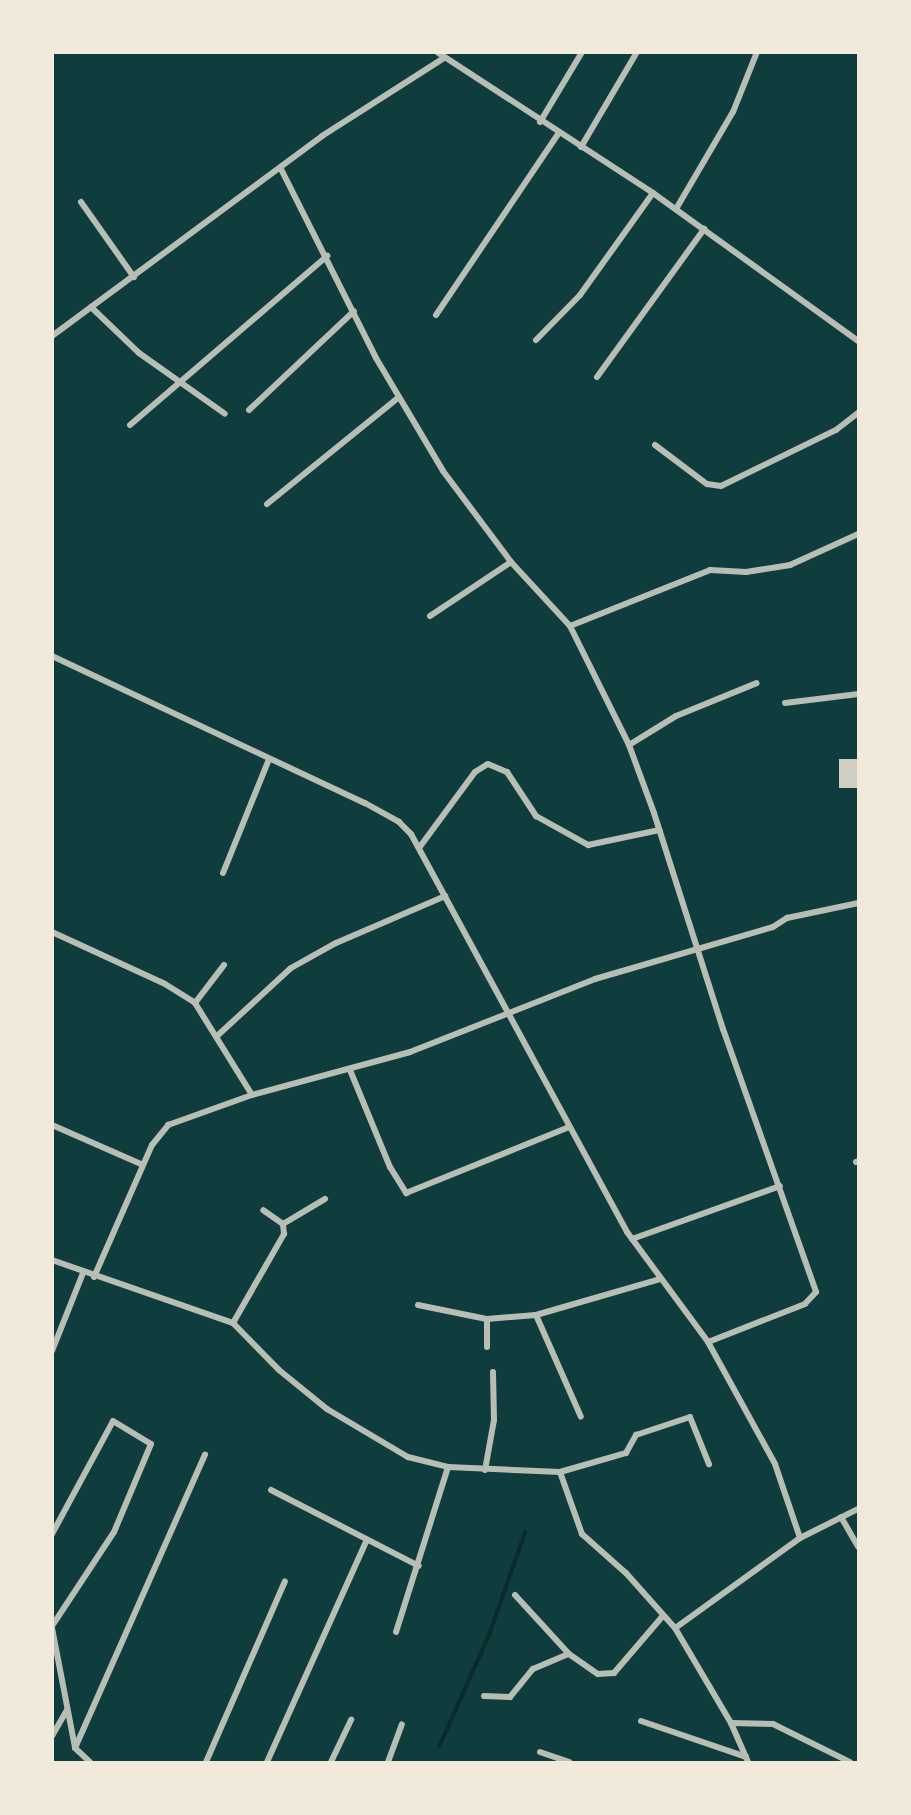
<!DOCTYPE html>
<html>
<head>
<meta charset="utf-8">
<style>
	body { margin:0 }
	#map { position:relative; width:911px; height:1815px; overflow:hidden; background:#0f3d3e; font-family:"Titillium Web",sans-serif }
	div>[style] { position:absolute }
	.stream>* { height:3.5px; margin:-1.75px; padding:0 1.75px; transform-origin:1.75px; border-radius:1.75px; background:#0a2a2b }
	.building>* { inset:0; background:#cfcfc3; transform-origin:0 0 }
	.minor>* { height:6px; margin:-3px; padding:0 3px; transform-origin:3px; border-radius:3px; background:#b8beb3 }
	span { translate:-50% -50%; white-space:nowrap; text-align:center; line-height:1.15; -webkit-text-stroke:7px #f1e9da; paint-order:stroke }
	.frame { position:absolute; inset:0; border:54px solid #f1e9da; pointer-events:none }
</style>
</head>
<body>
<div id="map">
	<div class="stream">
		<div style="left:439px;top:1747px;width:123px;rotate:-65.9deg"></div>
		<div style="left:489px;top:1635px;width:108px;rotate:-70.6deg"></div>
	</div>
	<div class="building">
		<div style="left:858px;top:759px;width:29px;height:19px;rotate:90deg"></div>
	</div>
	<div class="minor">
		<div style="left:437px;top:52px;width:258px;rotate:33.1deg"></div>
		<div style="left:653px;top:193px;width:253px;rotate:35.8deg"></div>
		<div style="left:540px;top:122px;width:82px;rotate:-59deg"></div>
		<div style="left:581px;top:147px;width:110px;rotate:-59.5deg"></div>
		<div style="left:281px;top:169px;width:212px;rotate:63.3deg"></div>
		<div style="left:376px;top:358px;width:131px;rotate:59.3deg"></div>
		<div style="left:443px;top:471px;width:114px;rotate:53.2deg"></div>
		<div style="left:511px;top:562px;width:87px;rotate:47.3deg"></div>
		<div style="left:570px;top:626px;width:133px;rotate:63.6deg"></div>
		<div style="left:629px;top:745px;width:72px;rotate:69.8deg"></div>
		<div style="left:654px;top:813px;width:227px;rotate:72.3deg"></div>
		<div style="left:723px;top:1029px;width:279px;rotate:70.5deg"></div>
		<div style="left:816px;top:1292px;width:16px;rotate:133deg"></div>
		<div style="left:805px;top:1304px;width:104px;rotate:158.6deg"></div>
		<div style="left:81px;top:202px;width:92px;rotate:54.8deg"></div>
		<div style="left:676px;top:209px;width:113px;rotate:-59.6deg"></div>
		<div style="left:733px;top:112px;width:65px;rotate:-68.2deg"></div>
		<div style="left:91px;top:307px;width:66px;rotate:43.8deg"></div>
		<div style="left:139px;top:353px;width:105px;rotate:35.3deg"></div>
		<div style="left:436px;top:315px;width:218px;rotate:-56deg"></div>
		<div style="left:52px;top:336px;width:336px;rotate:-36.5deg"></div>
		<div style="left:322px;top:136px;width:145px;rotate:-32.6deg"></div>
		<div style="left:536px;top:340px;width:63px;rotate:-45.6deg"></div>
		<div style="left:580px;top:295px;width:125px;rotate:-54.4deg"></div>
		<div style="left:597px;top:377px;width:183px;rotate:-54.1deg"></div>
		<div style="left:249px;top:410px;width:144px;rotate:-43.3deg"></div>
		<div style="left:130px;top:425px;width:260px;rotate:-40.6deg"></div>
		<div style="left:655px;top:445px;width:65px;rotate:36.9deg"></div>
		<div style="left:707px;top:484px;width:14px;rotate:8deg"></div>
		<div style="left:721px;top:486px;width:128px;rotate:-26deg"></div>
		<div style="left:836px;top:430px;width:28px;rotate:-38deg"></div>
		<div style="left:267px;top:504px;width:169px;rotate:-39deg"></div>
		<div style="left:430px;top:616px;width:97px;rotate:-33.7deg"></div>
		<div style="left:570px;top:626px;width:151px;rotate:-21.8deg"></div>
		<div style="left:710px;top:570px;width:36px;rotate:3deg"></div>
		<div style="left:746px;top:572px;width:45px;rotate:-9deg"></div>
		<div style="left:790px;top:565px;width:75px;rotate:-24.5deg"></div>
		<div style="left:52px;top:656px;width:346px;rotate:25.2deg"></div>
		<div style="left:365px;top:803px;width:39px;rotate:29deg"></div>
		<div style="left:399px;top:822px;width:17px;rotate:45deg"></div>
		<div style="left:411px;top:834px;width:453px;rotate:61.5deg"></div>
		<div style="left:627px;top:1232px;width:137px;rotate:53.6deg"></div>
		<div style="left:708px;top:1342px;width:139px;rotate:61.2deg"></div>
		<div style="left:775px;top:1464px;width:78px;rotate:71.3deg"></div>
		<div style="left:800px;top:1538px;width:154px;rotate:144.2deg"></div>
		<div style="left:675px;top:1628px;width:110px;rotate:59.5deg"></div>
		<div style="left:731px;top:1723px;width:43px;rotate:66.4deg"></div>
		<div style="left:785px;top:703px;width:74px;rotate:-7deg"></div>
		<div style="left:629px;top:745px;width:55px;rotate:-31.7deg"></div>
		<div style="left:676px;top:716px;width:87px;rotate:-22.2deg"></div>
		<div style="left:419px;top:848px;width:94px;rotate:-53.6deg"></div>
		<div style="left:475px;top:772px;width:15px;rotate:-32deg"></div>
		<div style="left:488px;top:764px;width:21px;rotate:23deg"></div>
		<div style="left:507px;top:772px;width:53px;rotate:56.6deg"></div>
		<div style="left:536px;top:816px;width:60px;rotate:29.1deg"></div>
		<div style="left:588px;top:845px;width:73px;rotate:-11.9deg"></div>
		<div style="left:223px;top:873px;width:123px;rotate:-68deg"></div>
		<div style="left:52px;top:932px;width:124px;rotate:24.7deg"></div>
		<div style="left:165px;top:984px;width:36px;rotate:32deg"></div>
		<div style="left:195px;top:1003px;width:108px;rotate:58.2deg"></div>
		<div style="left:195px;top:1003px;width:48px;rotate:-52.7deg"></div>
		<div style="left:217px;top:1036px;width:100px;rotate:-42.6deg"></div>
		<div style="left:291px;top:968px;width:51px;rotate:-29.1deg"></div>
		<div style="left:336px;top:943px;width:119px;rotate:-23.3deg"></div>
		<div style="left:350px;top:1070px;width:105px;rotate:67.6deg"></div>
		<div style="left:390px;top:1167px;width:31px;rotate:58deg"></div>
		<div style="left:406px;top:1193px;width:176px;rotate:-22deg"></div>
		<div style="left:52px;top:1125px;width:99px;rotate:23.7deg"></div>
		<div style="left:856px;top:1162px;width:2px;rotate:-27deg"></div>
		<div style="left:283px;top:1224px;width:49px;rotate:-30.8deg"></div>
		<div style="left:632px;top:1239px;width:157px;rotate:-19.7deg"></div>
		<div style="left:52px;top:1260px;width:192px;rotate:19.2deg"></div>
		<div style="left:233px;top:1323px;width:66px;rotate:45.6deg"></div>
		<div style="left:279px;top:1370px;width:62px;rotate:39.1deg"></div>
		<div style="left:327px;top:1409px;width:94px;rotate:30.7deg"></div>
		<div style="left:408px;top:1457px;width:41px;rotate:14deg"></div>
		<div style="left:448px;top:1467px;width:112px;rotate:2.6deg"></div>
		<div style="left:560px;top:1472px;width:69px;rotate:-16.1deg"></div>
		<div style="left:626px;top:1453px;width:21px;rotate:-61deg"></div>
		<div style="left:636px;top:1435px;width:57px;rotate:-18.4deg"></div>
		<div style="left:690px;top:1417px;width:51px;rotate:68deg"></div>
		<div style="left:94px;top:1277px;width:144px;rotate:-66.3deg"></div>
		<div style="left:152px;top:1145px;width:26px;rotate:-51deg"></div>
		<div style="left:168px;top:1125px;width:89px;rotate:-19.7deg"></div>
		<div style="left:252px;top:1095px;width:164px;rotate:-15.2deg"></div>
		<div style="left:410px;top:1052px;width:199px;rotate:-21.5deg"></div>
		<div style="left:595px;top:979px;width:185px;rotate:-16.3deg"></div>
		<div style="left:773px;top:927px;width:17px;rotate:-33deg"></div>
		<div style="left:787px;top:918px;width:73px;rotate:-11.9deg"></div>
		<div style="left:418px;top:1305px;width:70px;rotate:11.5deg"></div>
		<div style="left:487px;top:1319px;width:49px;rotate:-4.7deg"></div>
		<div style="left:536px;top:1315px;width:129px;rotate:-16.2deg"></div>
		<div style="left:536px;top:1315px;width:111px;rotate:66.2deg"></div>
		<div style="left:233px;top:1323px;width:103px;rotate:-60.2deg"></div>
		<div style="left:284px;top:1234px;width:10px;rotate:-96deg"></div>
		<div style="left:283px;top:1224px;width:24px;rotate:-145deg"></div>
		<div style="left:487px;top:1347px;width:28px;rotate:-90deg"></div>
		<div style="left:52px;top:1351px;width:84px;rotate:-68.3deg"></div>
		<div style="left:485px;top:1470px;width:51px;rotate:-79.8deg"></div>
		<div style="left:494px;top:1420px;width:48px;rotate:-91.2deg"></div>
		<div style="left:560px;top:1472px;width:66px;rotate:70.5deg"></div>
		<div style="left:582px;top:1534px;width:59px;rotate:41.6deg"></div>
		<div style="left:626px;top:1573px;width:74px;rotate:48.3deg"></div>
		<div style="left:271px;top:1490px;width:166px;rotate:27.2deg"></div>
		<div style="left:841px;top:1517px;width:34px;rotate:60deg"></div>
		<div style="left:52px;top:1534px;width:128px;rotate:-61.6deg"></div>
		<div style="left:113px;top:1421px;width:44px;rotate:31.2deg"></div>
		<div style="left:151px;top:1444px;width:95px;rotate:112.8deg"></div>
		<div style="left:114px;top:1532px;width:113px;rotate:123.4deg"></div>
		<div style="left:800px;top:1538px;width:65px;rotate:-26.6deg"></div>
		<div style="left:515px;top:1595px;width:80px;rotate:47.5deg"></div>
		<div style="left:569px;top:1654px;width:35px;rotate:35deg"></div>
		<div style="left:598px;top:1674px;width:16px;rotate:-4deg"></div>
		<div style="left:614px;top:1673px;width:74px;rotate:-49.4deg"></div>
		<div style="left:52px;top:1628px;width:122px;rotate:79.1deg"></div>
		<div style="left:75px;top:1748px;width:21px;rotate:43deg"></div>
		<div style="left:396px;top:1632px;width:173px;rotate:-72.5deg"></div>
		<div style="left:484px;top:1696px;width:26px;rotate:2deg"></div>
		<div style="left:510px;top:1697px;width:36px;rotate:-51deg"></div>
		<div style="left:533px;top:1669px;width:39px;rotate:-23deg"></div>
		<div style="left:641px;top:1721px;width:111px;rotate:18.9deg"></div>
		<div style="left:731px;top:1723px;width:42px;rotate:1.4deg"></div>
		<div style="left:773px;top:1724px;width:86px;rotate:26.3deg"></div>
		<div style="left:52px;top:1736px;width:30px;rotate:-60deg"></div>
		<div style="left:75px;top:1748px;width:321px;rotate:-66.1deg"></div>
		<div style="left:540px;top:1752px;width:31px;rotate:19deg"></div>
		<div style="left:206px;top:1762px;width:197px;rotate:-66.4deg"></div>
		<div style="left:267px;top:1762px;width:241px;rotate:-65.8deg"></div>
		<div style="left:331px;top:1762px;width:47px;rotate:-64.5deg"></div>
		<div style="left:388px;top:1762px;width:40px;rotate:-69.8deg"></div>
	</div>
	<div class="frame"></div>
</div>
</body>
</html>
